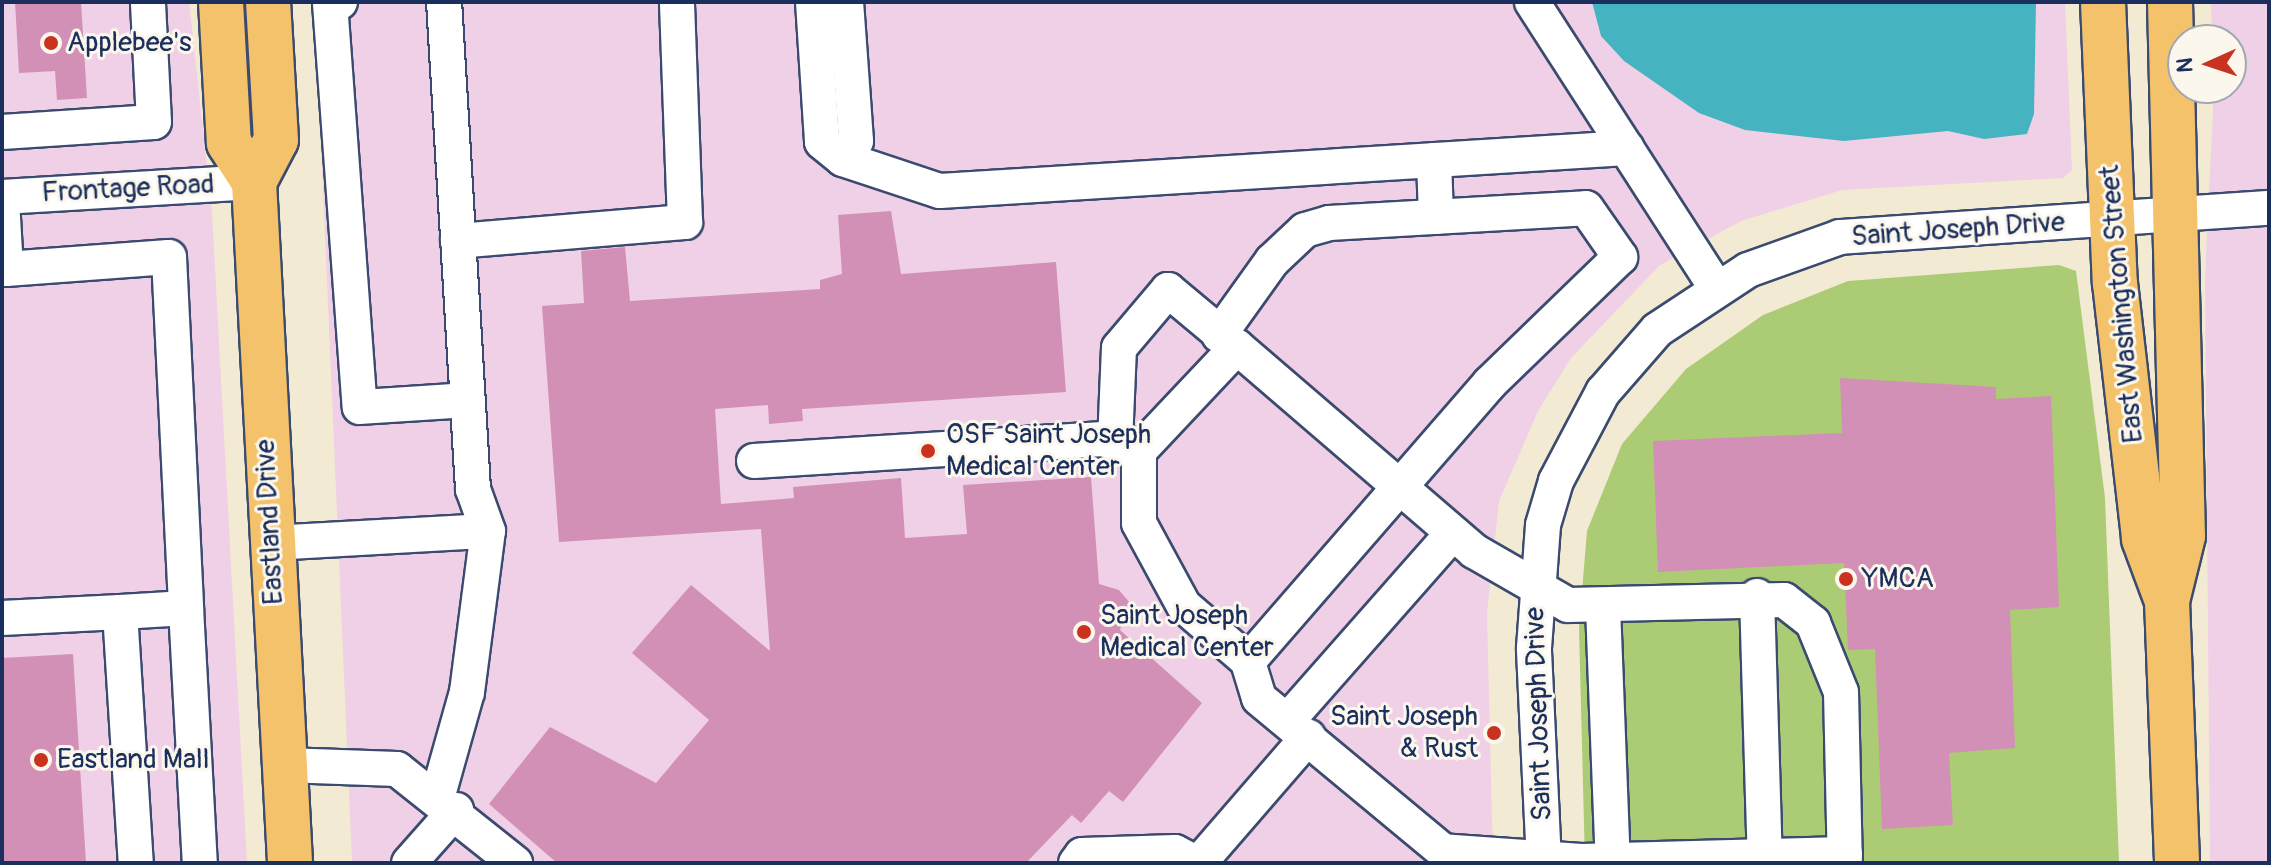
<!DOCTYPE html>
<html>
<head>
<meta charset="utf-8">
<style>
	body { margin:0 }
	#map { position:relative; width:2271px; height:865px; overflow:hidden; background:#f2ead2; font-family:Pangolin,sans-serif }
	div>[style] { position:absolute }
	.built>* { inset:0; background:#efd0e6 }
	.green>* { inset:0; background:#abcc74 }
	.water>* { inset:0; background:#45b4c0 }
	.building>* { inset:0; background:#d290b6 }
	.roads { filter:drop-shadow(2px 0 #3b4b6f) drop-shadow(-2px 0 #3b4b6f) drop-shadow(0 2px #3b4b6f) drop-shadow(0 -2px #3b4b6f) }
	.minor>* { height:34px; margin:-17px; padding:0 17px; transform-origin:17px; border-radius:17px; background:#fff }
	.major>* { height:44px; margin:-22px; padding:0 22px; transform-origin:22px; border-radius:22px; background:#f3c26a }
	.dots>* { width:22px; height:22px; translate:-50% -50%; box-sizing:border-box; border:4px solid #fbf7ec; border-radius:50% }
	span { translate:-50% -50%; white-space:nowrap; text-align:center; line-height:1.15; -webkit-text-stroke:6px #fbf7ec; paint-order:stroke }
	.poi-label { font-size:28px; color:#1b2f5e }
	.left { translate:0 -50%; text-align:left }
	.right { translate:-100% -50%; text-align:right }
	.street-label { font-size:28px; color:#1b2f5e }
	.frame { position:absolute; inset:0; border:4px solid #1b2f5e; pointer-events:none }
	.north { position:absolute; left:2167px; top:24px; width:80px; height:80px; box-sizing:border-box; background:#fbf7ec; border:2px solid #a1a7b3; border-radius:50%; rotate:267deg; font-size:22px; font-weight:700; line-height:32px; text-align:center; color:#1b2f5e }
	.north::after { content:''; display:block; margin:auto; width:28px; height:36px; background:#c8321e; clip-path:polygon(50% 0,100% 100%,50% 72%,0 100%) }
</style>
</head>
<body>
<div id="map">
	<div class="built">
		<div style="clip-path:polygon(2px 2px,189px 2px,212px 212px,247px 863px,2px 863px)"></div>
		<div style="clip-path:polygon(315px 2px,2065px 2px,2072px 170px,2063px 178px,1842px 190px,1741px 221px,1660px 265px,1571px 358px,1538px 411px,1499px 501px,1487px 613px,1493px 863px,352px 863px)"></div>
		<div style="clip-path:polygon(2211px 2px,2269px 2px,2269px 863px,2210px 863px,2205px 276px,2214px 88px,2231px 88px,2231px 40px,2212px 40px)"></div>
	</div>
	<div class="green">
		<div style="clip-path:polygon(2059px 265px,2076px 271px,2105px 498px,2119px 863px,1585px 863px,1579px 628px,1587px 531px,1622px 444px,1686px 369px,1763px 315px,1848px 281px)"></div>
	</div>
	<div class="water">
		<div style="clip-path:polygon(1592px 2px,2036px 2px,2034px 114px,2027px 134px,1984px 139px,1948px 131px,1844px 141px,1745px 130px,1699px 113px,1624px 61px,1601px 36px)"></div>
	</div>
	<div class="building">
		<div style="clip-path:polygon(15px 2px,81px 2px,87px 98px,57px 100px,55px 71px,19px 73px)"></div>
		<div style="clip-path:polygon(891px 211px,901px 274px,1056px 262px,1066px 392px,802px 409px,803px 421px,769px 424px,768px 405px,715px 409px,721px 504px,794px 498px,793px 487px,901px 478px,905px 538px,967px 534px,963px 485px,1091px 477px,1099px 584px,1119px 590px,1130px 603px,1120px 630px,1202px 703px,1123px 802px,1109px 791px,1081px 823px,1072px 815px,1026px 863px,557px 863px,489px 804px,550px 727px,656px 783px,709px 720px,632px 653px,691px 585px,770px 651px,761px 529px,559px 542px,542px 306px,584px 303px,581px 251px,625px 247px,630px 301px,820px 289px,820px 280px,842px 274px,838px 215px)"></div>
		<div style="clip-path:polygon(1840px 378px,1996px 387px,1996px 399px,2051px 396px,2059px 607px,2010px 610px,2015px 748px,1949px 753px,1953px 825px,1882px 829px,1875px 649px,1848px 650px,1844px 563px,1658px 572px,1653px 441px,1842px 433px)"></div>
		<div style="clip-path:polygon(73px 654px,86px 863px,2px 863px,2px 658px)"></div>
	</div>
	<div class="roads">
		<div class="minor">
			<div style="left:340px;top:2px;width:10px;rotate:174deg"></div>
			<div style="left:330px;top:3px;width:405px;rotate:85.8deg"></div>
			<div style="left:360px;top:407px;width:107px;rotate:-3.7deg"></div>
			<div style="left:813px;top:2px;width:140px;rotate:86.3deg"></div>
			<div style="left:822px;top:142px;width:27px;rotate:39deg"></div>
			<div style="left:843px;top:159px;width:22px;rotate:-54deg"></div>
			<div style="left:856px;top:141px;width:139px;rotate:-94.1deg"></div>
			<div style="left:1532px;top:2px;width:340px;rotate:57.2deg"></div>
			<div style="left:2px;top:132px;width:152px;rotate:-3.8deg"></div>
			<div style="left:154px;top:122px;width:120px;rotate:-92.9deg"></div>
			<div style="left:843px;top:159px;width:102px;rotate:18.3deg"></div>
			<div style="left:940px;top:191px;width:688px;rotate:-3.58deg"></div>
			<div style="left:1434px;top:160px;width:57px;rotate:88deg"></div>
			<div style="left:2px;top:197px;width:252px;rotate:-3.4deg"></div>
			<div style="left:2px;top:200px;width:69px;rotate:86.7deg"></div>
			<div style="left:6px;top:269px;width:163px;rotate:-4.2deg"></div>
			<div style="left:169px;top:257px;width:351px;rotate:87.2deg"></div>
			<div style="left:186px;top:608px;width:66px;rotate:176.5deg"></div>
			<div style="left:458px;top:241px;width:228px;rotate:-4.8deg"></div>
			<div style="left:685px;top:222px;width:220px;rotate:-92.1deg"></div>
			<div style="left:1219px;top:335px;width:91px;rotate:-54.4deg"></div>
			<div style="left:1272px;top:261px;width:45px;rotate:-43.2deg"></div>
			<div style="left:1305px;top:230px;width:25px;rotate:-16deg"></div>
			<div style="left:1329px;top:223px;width:257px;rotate:-3.3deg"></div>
			<div style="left:1586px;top:208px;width:60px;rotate:55.2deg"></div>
			<div style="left:1620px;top:257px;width:181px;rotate:135.9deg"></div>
			<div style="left:1490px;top:383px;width:369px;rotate:131deg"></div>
			<div style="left:1115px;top:443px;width:95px;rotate:-87.6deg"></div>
			<div style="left:1119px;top:348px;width:76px;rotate:-49.8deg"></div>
			<div style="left:1168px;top:290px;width:87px;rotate:39.9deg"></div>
			<div style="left:754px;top:461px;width:350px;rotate:-3.6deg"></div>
			<div style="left:1103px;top:439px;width:38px;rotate:18deg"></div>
			<div style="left:271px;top:543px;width:217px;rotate:-3.2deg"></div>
			<div style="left:488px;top:531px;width:45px;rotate:-109.7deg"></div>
			<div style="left:473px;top:489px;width:488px;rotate:-93.4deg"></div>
			<div style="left:1757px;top:596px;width:267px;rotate:88.3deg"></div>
			<div style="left:1603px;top:607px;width:256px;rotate:87.8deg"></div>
			<div style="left:186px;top:608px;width:255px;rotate:86.9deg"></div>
			<div style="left:2px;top:618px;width:118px;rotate:-2.9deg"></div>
			<div style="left:120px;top:612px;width:252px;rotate:86.4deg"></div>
			<div style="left:1288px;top:720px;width:249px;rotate:-48.6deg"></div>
			<div style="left:284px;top:765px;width:113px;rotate:2deg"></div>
			<div style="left:397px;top:769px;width:151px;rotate:38.5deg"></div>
			<div style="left:438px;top:795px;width:107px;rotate:-74.3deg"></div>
			<div style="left:467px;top:692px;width:162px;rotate:-82.6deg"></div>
			<div style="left:1845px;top:854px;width:264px;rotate:178.5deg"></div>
			<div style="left:1581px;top:861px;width:138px;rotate:-175.9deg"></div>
			<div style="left:1443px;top:851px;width:239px;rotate:-140.3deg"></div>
			<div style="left:1259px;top:698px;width:39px;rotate:-107deg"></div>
			<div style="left:1248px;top:661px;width:84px;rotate:-139.3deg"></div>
			<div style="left:1184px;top:606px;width:94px;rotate:-118.5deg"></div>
			<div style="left:1139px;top:523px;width:72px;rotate:-90deg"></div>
			<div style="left:1139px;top:451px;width:143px;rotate:-46.7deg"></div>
			<div style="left:1237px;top:347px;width:313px;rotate:40.7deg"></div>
			<div style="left:1474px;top:551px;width:108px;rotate:29.9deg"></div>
			<div style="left:1568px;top:605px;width:216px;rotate:-1.3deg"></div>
			<div style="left:1784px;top:600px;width:37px;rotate:38deg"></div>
			<div style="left:1813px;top:623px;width:74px;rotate:67.9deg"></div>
			<div style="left:1841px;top:692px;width:171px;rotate:88.7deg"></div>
			<div style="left:409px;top:863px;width:71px;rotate:-48.4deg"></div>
			<div style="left:1076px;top:863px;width:10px;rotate:-53deg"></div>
			<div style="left:1082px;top:855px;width:93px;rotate:-1.8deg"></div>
			<div style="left:1175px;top:852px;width:24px;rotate:28deg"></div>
			<div style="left:1199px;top:863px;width:167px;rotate:-49.1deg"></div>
			<div style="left:1544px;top:863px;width:215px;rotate:-92.7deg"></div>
			<div style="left:1534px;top:648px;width:123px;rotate:-85.8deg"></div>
			<div style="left:1543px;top:525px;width:46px;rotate:-73.5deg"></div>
			<div style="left:1556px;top:481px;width:101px;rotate:-62.2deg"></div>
			<div style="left:1603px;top:392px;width:82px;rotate:-48.9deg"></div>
			<div style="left:1657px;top:330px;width:109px;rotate:-33.4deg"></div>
			<div style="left:1748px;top:270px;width:98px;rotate:-19.7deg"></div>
			<div style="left:1840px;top:237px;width:430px;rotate:-3.9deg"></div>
		</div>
		<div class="major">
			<div style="left:221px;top:2px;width:141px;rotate:86.8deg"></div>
			<div style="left:229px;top:143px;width:46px;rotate:57.3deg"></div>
			<div style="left:254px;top:182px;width:682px;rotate:86.97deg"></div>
			<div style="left:2103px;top:2px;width:281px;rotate:87.6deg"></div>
			<div style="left:2115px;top:283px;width:258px;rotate:83.5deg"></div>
			<div style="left:2144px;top:539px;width:66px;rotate:69.6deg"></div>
			<div style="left:2170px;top:2px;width:534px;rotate:88.61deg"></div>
			<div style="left:2183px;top:536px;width:67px;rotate:103.8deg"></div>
			<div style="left:2167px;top:601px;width:262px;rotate:87.8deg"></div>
			<div style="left:254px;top:182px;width:47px;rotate:-62.4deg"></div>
			<div style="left:276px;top:140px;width:138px;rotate:-93.3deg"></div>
		</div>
	</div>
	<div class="dots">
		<div style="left:51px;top:43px;background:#c8321e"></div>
		<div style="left:928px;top:451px;background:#c8321e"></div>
		<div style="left:1846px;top:579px;background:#c8321e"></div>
		<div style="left:1084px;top:632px;background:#c8321e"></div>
		<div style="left:1494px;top:733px;background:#c8321e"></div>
		<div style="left:41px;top:760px;background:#c8321e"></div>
	</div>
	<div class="poi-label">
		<span class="left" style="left:67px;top:43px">Applebee's</span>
		<span class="left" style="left:946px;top:451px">OSF Saint Joseph<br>Medical Center</span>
		<span class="left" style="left:1862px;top:579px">YMCA</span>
		<span class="left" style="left:1100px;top:632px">Saint Joseph<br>Medical Center</span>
		<span class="right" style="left:1478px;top:733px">Saint Joseph<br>&amp; Rust</span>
		<span class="left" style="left:57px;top:760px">Eastland Mall</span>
	</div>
	<div class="street-label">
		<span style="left:128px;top:189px;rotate:-3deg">Frontage Road</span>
		<span style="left:1958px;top:230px;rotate:-4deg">Saint Joseph Drive</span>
		<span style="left:2122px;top:304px;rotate:-95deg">East Washington Street</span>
		<span style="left:270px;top:522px;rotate:-93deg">Eastland Drive</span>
		<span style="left:1539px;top:714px;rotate:-92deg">Saint Joseph Drive</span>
	</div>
	<div class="frame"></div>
	<div class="north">N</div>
</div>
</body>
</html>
